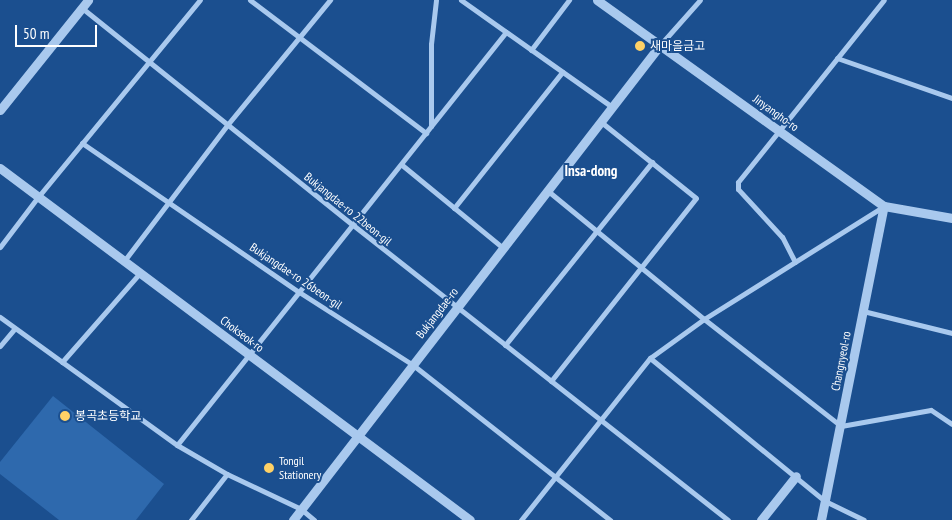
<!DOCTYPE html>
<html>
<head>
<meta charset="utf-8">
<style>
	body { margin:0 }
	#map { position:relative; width:952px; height:520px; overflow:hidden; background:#1b4f8f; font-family:"PT Sans Narrow","Noto Sans KR",sans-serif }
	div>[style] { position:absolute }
	.green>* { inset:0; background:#2e69ad }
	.minor>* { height:5px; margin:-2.5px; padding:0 2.5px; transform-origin:2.5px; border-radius:2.5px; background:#a9c9ee }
	.tertiary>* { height:9px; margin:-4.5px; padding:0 4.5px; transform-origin:4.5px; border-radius:4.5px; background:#a9c9ee }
	.dots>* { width:14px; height:14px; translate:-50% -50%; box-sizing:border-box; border:2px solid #1b4f8f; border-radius:50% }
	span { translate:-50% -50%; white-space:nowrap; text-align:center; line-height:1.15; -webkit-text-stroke:4px #1b4f8f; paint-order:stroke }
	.poi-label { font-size:12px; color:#fff }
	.left { translate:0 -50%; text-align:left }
	.street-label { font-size:12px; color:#fff }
	.quarter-label { font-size:15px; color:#fff; font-weight:700 }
	.scale { position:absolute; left:15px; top:25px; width:82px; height:22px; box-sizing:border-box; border:2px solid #fff; border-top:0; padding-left:6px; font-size:15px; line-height:18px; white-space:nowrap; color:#fff; -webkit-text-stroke:4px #1b4f8f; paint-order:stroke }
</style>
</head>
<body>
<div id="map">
	<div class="green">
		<div style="clip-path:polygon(53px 396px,164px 484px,136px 520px,59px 520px,0 474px,0 462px)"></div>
	</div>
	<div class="minor">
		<div style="left:250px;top:0;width:221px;rotate:37.1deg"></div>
		<div style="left:461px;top:0;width:185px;rotate:35.3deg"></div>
		<div style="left:82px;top:8px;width:347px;rotate:38.7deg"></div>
		<div style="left:353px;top:225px;width:477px;rotate:38.2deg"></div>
		<div style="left:660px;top:45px;width:60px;rotate:-48.4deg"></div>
		<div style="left:531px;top:50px;width:63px;rotate:-52.8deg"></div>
		<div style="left:837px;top:58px;width:122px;rotate:19.2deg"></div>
		<div style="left:431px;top:126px;width:82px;rotate:-90deg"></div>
		<div style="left:431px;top:44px;width:44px;rotate:-83.5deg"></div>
		<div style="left:82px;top:143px;width:263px;rotate:34.5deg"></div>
		<div style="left:299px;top:292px;width:135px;rotate:32.6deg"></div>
		<div style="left:413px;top:365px;width:251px;rotate:38.2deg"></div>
		<div style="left:402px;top:165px;width:131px;rotate:39.4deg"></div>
		<div style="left:548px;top:191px;width:202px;rotate:39.4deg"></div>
		<div style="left:704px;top:319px;width:174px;rotate:38deg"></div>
		<div style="left:841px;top:426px;width:91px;rotate:-10.1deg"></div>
		<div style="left:931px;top:410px;width:25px;rotate:34deg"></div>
		<div style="left:454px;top:208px;width:174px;rotate:-51.5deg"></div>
		<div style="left:0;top:247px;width:63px;rotate:-52.8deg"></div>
		<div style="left:38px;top:197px;width:255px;rotate:-50.6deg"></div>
		<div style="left:124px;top:261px;width:172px;rotate:-52.8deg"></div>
		<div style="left:228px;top:124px;width:161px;rotate:-50.6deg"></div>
		<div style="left:795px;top:262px;width:28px;rotate:-117deg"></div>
		<div style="left:782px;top:237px;width:65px;rotate:-132.5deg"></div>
		<div style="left:738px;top:189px;width:7px;rotate:-90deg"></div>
		<div style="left:738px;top:182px;width:233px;rotate:-51.3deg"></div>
		<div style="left:863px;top:311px;width:92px;rotate:13.9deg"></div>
		<div style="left:0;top:317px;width:218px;rotate:35.9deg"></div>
		<div style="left:177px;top:445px;width:58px;rotate:30.1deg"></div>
		<div style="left:227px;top:474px;width:82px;rotate:25.3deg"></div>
		<div style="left:301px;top:509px;width:17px;rotate:40deg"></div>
		<div style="left:505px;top:345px;width:235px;rotate:-51.2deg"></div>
		<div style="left:0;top:346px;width:23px;rotate:-50deg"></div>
		<div style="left:650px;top:358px;width:226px;rotate:39.3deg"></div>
		<div style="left:825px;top:501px;width:43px;rotate:26deg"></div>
		<div style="left:62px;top:362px;width:118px;rotate:-48.8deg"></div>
		<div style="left:551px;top:381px;width:233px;rotate:-51.6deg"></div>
		<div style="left:696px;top:198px;width:122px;rotate:-141.3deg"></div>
		<div style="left:177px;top:445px;width:528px;rotate:-51.46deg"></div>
		<div style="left:191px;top:520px;width:58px;rotate:-52deg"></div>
		<div style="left:521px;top:520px;width:207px;rotate:-51.5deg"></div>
		<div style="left:650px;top:358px;width:67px;rotate:-35.8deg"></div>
		<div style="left:704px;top:319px;width:213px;rotate:-32.1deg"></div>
	</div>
	<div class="tertiary">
		<div style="left:597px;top:0;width:353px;rotate:35.7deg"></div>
		<div style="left:884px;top:206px;width:69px;rotate:10deg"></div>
		<div style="left:0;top:110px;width:141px;rotate:-51.3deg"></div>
		<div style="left:0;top:168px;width:587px;rotate:36.83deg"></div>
		<div style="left:293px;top:520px;width:600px;rotate:-52.31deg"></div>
		<div style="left:761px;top:520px;width:56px;rotate:-51.5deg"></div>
		<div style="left:821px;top:520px;width:320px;rotate:-78.7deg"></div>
	</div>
	<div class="dots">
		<div style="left:640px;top:46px;background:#ffd166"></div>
		<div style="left:65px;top:416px;background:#ffd166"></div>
		<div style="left:269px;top:468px;background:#ffd166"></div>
	</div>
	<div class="poi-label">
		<span class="left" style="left:650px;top:46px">새마을금고</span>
		<span class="left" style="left:75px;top:416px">봉곡초등학교</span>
		<span class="left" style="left:279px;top:468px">Tongil<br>Stationery</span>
	</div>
	<div class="street-label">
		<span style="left:776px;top:113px;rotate:36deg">Jinyangho-ro</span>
		<span style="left:348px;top:209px;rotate:39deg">Bukjangdae-ro 22beon-gil</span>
		<span style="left:296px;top:276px;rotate:34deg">Bukjangdae-ro 26beon-gil</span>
		<span style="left:437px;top:313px;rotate:-52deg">Bukjangdae-ro</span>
		<span style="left:242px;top:334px;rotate:37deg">Chokseok-ro</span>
		<span style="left:841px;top:361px;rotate:-79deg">Changnyeol-ro</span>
	</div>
	<div class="quarter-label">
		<span style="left:591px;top:171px">Insa-dong</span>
	</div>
	<div class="scale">50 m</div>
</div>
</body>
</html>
